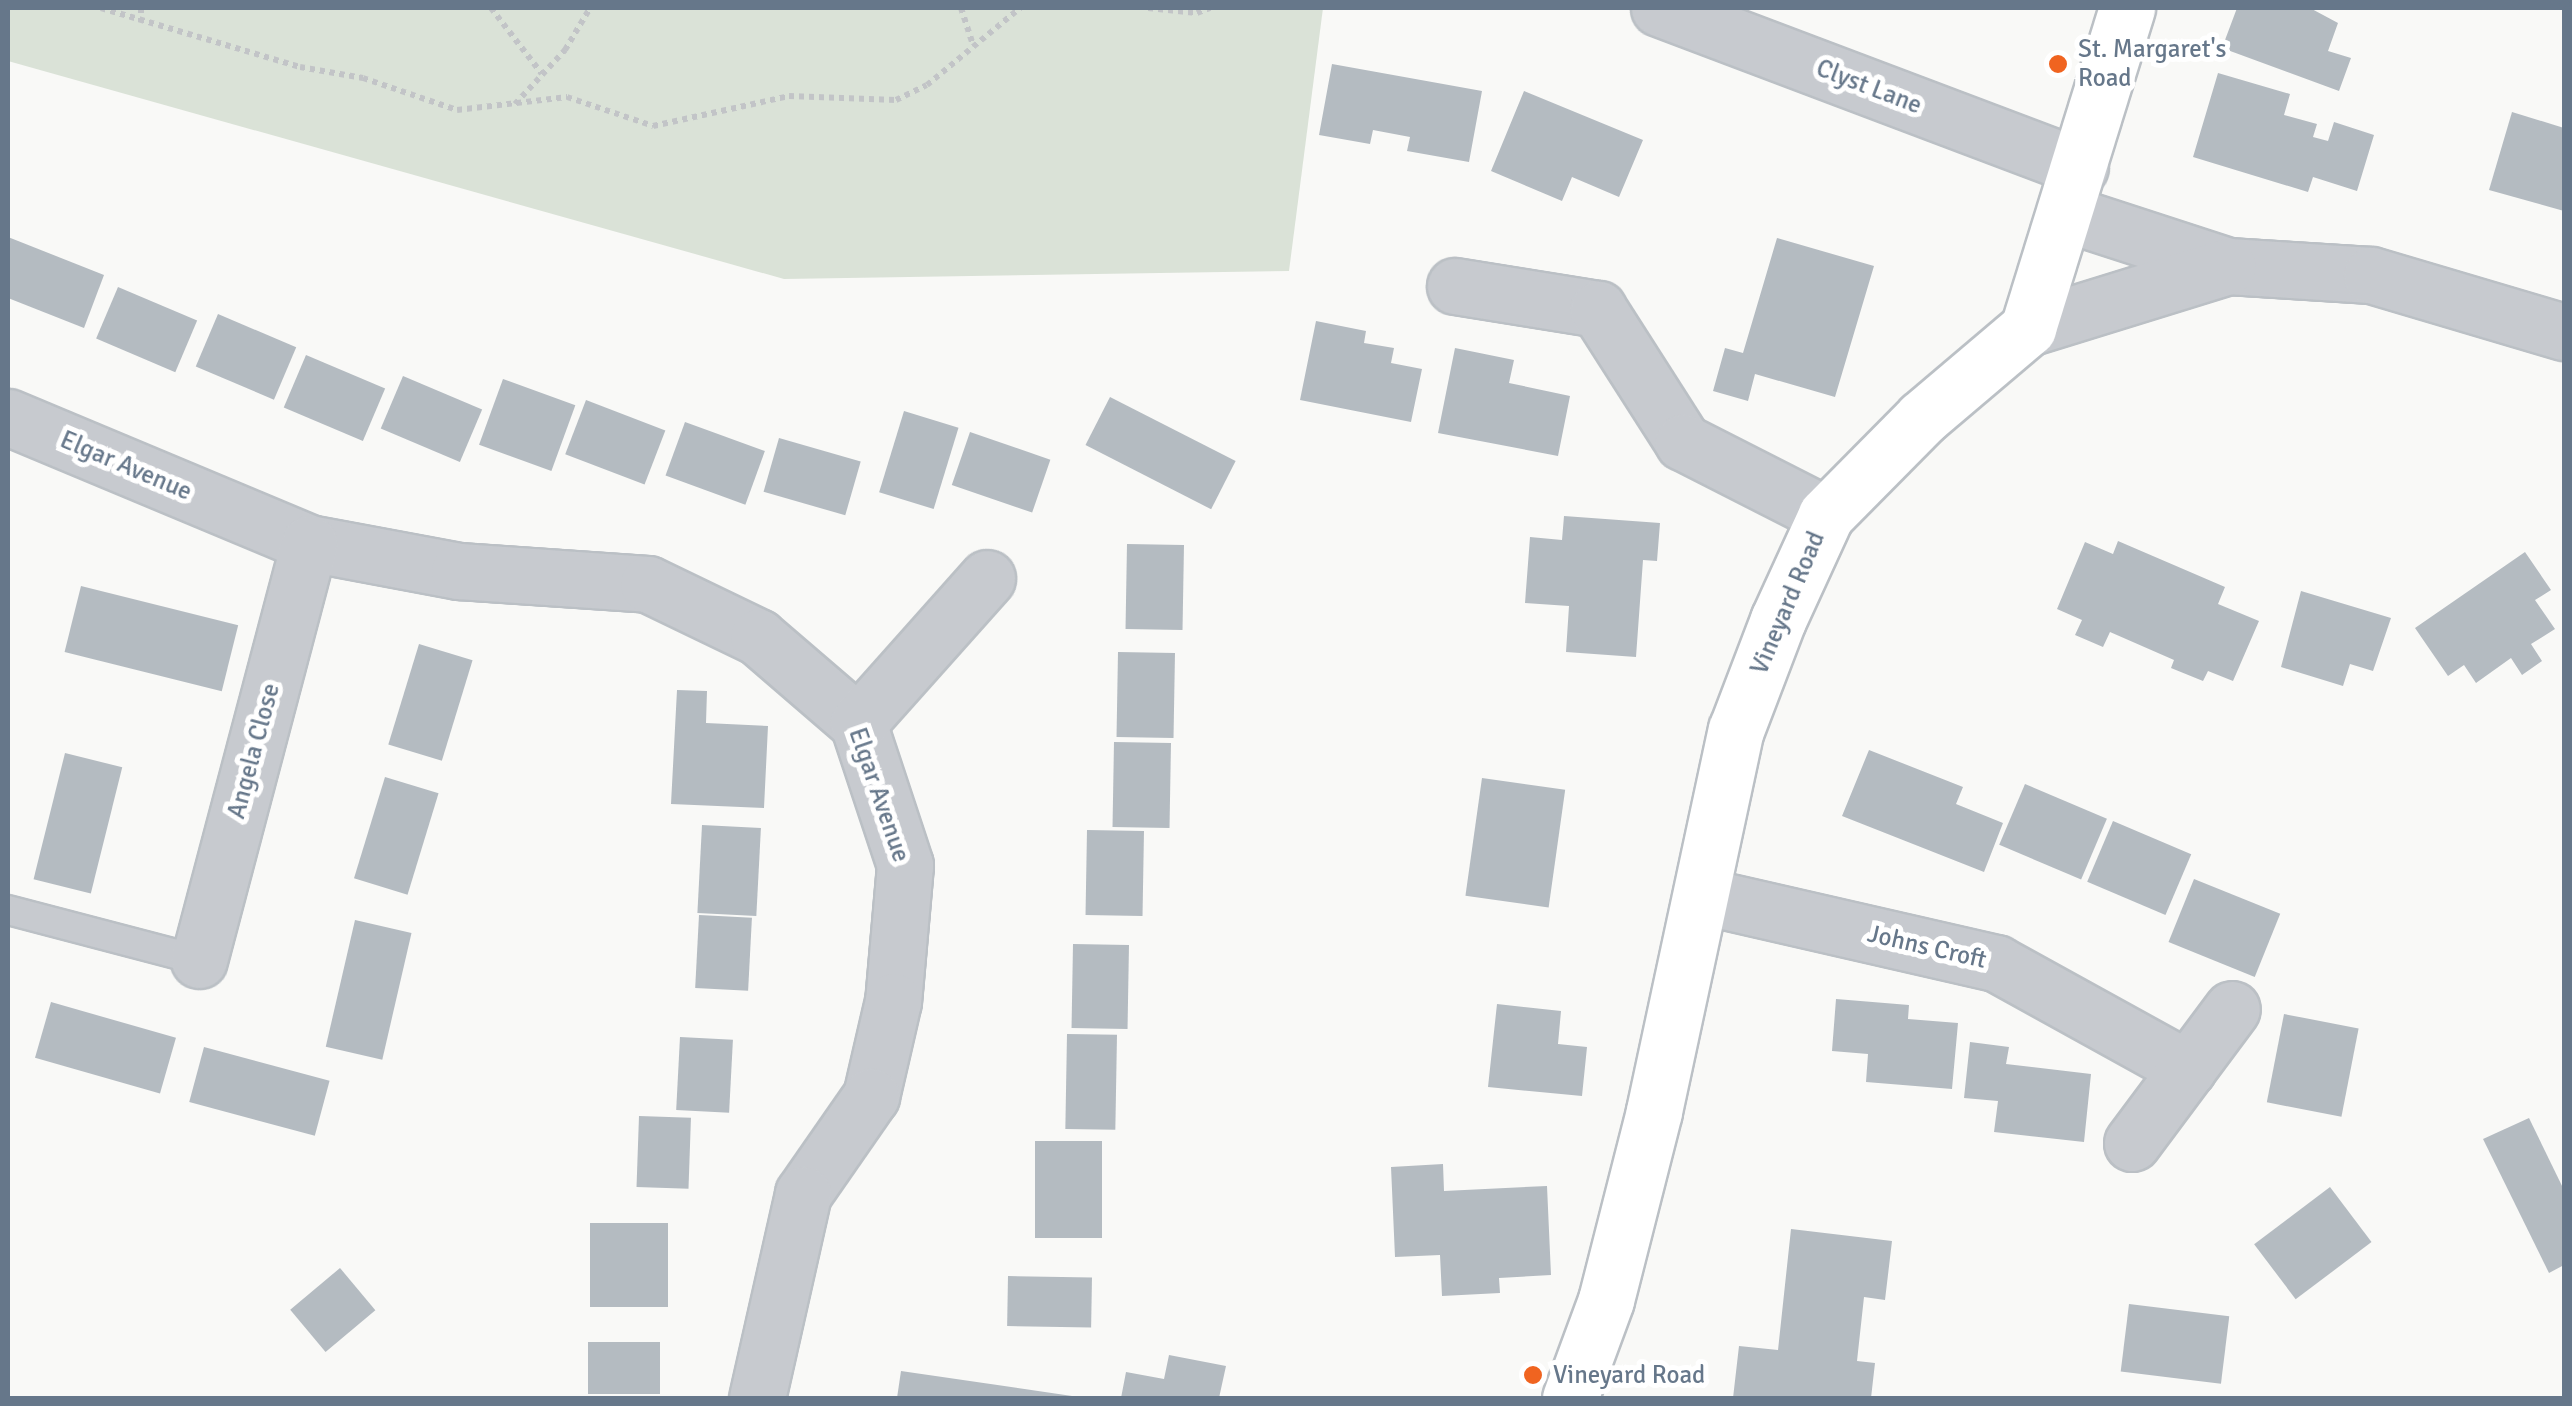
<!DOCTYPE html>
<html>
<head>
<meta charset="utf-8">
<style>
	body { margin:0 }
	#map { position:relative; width:2572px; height:1406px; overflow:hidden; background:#f9f9f7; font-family:Signika,sans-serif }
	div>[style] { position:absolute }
	.green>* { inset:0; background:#dae2d7 }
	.building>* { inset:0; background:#b4bbc1; transform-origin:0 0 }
	.path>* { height:6px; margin-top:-3px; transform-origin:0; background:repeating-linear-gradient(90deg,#c2c4c7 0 5px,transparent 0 10px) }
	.roads { filter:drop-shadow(2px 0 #bbc0c5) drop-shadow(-2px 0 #bbc0c5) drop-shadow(0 2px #bbc0c5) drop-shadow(0 -2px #bbc0c5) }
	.lane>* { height:28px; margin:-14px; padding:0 14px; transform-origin:14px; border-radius:14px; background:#c7cacf }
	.street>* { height:55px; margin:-27.5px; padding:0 27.5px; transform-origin:27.5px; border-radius:27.5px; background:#c7cacf }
	.secondary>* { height:55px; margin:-27.5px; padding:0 27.5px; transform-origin:27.5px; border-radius:27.5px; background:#fff }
	.dots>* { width:28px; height:28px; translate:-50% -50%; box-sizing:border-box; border:5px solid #fff; border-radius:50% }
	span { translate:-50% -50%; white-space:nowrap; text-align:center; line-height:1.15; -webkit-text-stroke:10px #fff; paint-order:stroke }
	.poi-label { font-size:25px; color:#66778a }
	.left { translate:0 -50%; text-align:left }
	.street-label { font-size:25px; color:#66778a }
	.frame { position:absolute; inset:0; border:10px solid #66778a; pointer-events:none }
</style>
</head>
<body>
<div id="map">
	<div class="green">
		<div style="clip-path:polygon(8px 8px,1323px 8px,1289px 271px,784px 279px,8px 61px)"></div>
	</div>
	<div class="building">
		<div style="clip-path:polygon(2237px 8px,2310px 8px,2338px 23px,2328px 51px,2351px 58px,2339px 91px,2222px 48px)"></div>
		<div style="clip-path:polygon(1332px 64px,1482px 91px,1469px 162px,1407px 151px,1410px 137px,1373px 130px,1370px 144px,1319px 135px)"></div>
		<div style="clip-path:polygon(2218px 73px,2290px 94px,2284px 115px,2317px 124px,2313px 137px,2328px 141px,2334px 122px,2374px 135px,2357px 191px,2313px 177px,2308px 192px,2193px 157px)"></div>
		<div style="clip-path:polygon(1524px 91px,1643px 140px,1619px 197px,1572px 177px,1562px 201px,1491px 171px)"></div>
		<div style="clip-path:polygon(2512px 112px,2564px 128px,2564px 211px,2489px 190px)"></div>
		<div style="clip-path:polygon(8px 237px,104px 275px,84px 328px,8px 298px)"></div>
		<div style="clip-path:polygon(1777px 238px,1874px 266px,1835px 397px,1755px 374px,1748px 401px,1713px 391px,1725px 348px,1743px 353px)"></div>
		<div style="left:118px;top:287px;width:86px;height:56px;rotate:23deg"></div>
		<div style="left:218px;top:314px;width:85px;height:57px;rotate:23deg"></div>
		<div style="clip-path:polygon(1316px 321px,1366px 331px,1364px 343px,1394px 348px,1391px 363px,1422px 369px,1411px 422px,1300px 400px)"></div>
		<div style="clip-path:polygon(1455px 348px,1514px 360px,1509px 383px,1570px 396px,1558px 456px,1438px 433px)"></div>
		<div style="left:306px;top:355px;width:86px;height:57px;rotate:23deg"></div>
		<div style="left:403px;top:376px;width:86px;height:57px;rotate:23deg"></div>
		<div style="left:503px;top:379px;width:77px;height:70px;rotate:20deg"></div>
		<div style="left:1110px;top:397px;width:141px;height:54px;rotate:27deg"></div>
		<div style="left:586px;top:400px;width:85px;height:58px;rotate:21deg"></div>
		<div style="left:904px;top:411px;width:57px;height:85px;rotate:17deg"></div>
		<div style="left:685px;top:422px;width:85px;height:57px;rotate:20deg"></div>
		<div style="left:970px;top:432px;width:85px;height:56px;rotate:19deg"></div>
		<div style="left:779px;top:438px;width:85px;height:56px;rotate:16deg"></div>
		<div style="clip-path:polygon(1564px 516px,1660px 523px,1657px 561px,1643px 560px,1636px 657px,1566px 652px,1569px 606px,1525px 603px,1530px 537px,1562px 540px)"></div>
		<div style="clip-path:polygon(2118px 541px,2225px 587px,2218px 604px,2259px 621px,2233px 681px,2208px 671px,2203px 681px,2171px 668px,2174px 660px,2110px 632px,2103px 647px,2075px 635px,2082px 620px,2057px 609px,2085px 542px,2113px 554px)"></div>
		<div style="left:1127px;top:544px;width:57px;height:85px;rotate:1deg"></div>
		<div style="clip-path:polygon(2525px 552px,2551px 590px,2535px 600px,2555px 629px,2531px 644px,2542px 661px,2522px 675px,2511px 658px,2476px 683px,2464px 665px,2448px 676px,2415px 628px)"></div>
		<div style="left:81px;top:586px;width:162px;height:68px;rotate:14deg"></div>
		<div style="clip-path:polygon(2301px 591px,2391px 618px,2373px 671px,2350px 664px,2343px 686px,2281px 667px)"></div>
		<div style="left:419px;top:644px;width:56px;height:105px;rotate:17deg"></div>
		<div style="left:1118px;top:652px;width:57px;height:85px;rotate:1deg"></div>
		<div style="clip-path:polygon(677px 690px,707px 691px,706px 723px,768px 726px,764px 808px,671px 804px)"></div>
		<div style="left:1114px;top:742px;width:57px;height:85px;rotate:1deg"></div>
		<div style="clip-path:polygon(1869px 750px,1963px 787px,1956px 804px,2003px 823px,1984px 872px,1842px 816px)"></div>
		<div style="left:65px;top:753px;width:59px;height:130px;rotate:14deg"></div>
		<div style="left:385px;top:777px;width:56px;height:106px;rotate:17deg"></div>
		<div style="left:1482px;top:778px;width:84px;height:119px;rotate:8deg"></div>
		<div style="left:2025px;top:784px;width:89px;height:66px;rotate:23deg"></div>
		<div style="left:2113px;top:821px;width:85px;height:66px;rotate:23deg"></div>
		<div style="left:702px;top:825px;width:59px;height:88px;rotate:3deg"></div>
		<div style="left:1087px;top:830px;width:57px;height:85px;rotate:1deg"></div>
		<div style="left:2194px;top:879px;width:93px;height:68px;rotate:22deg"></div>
		<div style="left:699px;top:915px;width:53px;height:73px;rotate:3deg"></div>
		<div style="left:355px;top:920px;width:58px;height:130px;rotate:13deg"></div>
		<div style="left:1073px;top:944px;width:56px;height:84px;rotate:1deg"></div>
		<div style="clip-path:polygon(1836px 999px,1909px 1005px,1908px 1019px,1958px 1023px,1952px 1089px,1866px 1082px,1868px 1054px,1832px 1051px)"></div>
		<div style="left:51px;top:1002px;width:130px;height:58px;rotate:16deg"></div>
		<div style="clip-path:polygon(1497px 1004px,1561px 1011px,1558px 1044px,1587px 1047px,1582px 1096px,1488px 1087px)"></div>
		<div style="left:2284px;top:1014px;width:76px;height:90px;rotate:11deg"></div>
		<div style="left:1067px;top:1034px;width:50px;height:95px;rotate:1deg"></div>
		<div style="left:680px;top:1037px;width:53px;height:73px;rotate:3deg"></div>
		<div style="clip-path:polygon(1970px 1042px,2009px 1047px,2006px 1064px,2091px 1074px,2084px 1142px,1994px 1132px,1998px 1101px,1964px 1098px)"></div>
		<div style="left:204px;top:1047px;width:130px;height:57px;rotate:15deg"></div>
		<div style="left:639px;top:1116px;width:52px;height:71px;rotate:2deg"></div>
		<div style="clip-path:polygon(2529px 1118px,2564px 1190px,2564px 1265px,2549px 1273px,2483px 1139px)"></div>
		<div style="left:1035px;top:1141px;width:67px;height:97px"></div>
		<div style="clip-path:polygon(1443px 1164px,1444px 1191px,1547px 1186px,1551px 1275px,1499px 1278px,1500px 1293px,1442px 1296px,1440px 1255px,1395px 1257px,1391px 1167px)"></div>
		<div style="left:2330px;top:1187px;width:69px;height:95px;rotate:53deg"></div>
		<div style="left:590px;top:1223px;width:78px;height:84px"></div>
		<div style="clip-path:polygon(1791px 1229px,1892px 1241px,1885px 1300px,1864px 1297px,1857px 1361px,1875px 1363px,1871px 1398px,1733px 1398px,1739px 1346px,1778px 1350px)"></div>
		<div style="left:340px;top:1268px;width:55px;height:65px;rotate:50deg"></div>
		<div style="left:1008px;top:1276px;width:84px;height:50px;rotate:1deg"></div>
		<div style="left:2129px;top:1304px;width:101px;height:68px;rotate:7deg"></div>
		<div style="left:660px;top:1342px;width:52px;height:72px;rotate:90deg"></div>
		<div style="clip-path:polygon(1169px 1355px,1226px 1366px,1219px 1398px,1121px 1398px,1126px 1372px,1164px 1379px)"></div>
		<div style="clip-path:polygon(901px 1371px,1072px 1396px,1072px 1398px,897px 1398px)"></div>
	</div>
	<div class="path">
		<div style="left:101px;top:8px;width:208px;rotate:16.5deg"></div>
		<div style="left:300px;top:67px;width:64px;rotate:9.9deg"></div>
		<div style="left:363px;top:78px;width:99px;rotate:18.8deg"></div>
		<div style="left:457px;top:110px;width:111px;rotate:-6.7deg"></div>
		<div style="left:567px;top:97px;width:91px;rotate:18.6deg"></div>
		<div style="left:653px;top:126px;width:139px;rotate:-12.4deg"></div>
		<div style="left:789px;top:96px;width:107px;rotate:2.1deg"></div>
		<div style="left:896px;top:100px;width:34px;rotate:-26deg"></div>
		<div style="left:927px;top:85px;width:121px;rotate:-39.6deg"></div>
		<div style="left:141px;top:8px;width:14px;rotate:90deg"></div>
		<div style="left:491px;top:8px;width:83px;rotate:52.3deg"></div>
		<div style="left:961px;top:8px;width:40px;rotate:72deg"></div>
		<div style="left:1148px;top:8px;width:49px;rotate:5.8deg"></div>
		<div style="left:1197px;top:13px;width:14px;rotate:-21deg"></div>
		<div style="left:515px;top:104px;width:74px;rotate:-47.2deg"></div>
		<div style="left:565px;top:50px;width:49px;rotate:-59.2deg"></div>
	</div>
	<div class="roads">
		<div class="lane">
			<div style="left:8px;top:910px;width:197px;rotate:14.7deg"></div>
		</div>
		<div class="street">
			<div style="left:1659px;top:8px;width:450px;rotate:20.7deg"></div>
			<div style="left:2068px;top:214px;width:168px;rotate:18deg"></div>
			<div style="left:2228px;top:266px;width:143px;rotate:3.6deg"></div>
			<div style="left:2371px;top:275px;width:201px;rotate:16.5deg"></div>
			<div style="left:1455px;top:286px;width:145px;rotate:9.1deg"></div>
			<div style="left:1598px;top:309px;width:158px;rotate:57.4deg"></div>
			<div style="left:1683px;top:442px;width:161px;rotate:27deg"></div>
			<div style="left:2028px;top:328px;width:209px;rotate:-17.2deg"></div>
			<div style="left:8px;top:417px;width:326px;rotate:22.7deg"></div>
			<div style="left:309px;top:543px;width:153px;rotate:10.6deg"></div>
			<div style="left:459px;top:571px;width:189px;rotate:3.9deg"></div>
			<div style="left:648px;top:584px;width:122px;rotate:25.7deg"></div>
			<div style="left:758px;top:637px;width:132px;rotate:40.7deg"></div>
			<div style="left:858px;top:723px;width:150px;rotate:71.7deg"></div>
			<div style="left:905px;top:865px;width:137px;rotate:95deg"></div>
			<div style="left:893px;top:1001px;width:98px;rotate:103deg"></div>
			<div style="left:871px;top:1096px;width:119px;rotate:124.8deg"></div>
			<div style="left:803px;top:1194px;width:209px;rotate:102.7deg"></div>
			<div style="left:858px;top:723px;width:194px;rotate:-48.3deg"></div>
			<div style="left:1703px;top:896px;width:301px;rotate:12.9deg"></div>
			<div style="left:1996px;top:963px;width:219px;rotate:28.9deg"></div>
			<div style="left:199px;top:960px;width:431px;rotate:-75.2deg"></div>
			<div style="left:2132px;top:1143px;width:167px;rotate:-53.3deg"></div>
		</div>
		<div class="secondary">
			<div style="left:1570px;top:1398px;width:104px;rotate:-69.8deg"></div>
			<div style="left:1606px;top:1300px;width:195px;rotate:-75.7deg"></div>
			<div style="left:1654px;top:1111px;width:390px;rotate:-77.9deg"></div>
			<div style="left:1736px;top:730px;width:118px;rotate:-69.1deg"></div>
			<div style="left:1778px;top:620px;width:115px;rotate:-65.4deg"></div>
			<div style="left:1826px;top:515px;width:136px;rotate:-45.3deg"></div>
			<div style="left:1922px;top:418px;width:139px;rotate:-40.3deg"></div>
			<div style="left:2028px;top:328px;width:335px;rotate:-72.8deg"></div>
		</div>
	</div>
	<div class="dots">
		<div style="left:2058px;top:64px;background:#f06420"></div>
		<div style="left:1533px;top:1375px;background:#f06420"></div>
	</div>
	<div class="poi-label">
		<span class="left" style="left:2078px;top:64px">St. Margaret's<br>Road</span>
		<span class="left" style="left:1553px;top:1375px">Vineyard Road</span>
	</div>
	<div class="street-label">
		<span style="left:1869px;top:87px;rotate:21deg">Clyst Lane</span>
		<span style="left:126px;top:466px;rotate:23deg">Elgar Avenue</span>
		<span style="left:1788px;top:603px;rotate:-67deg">Vineyard Road</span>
		<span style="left:254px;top:751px;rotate:-75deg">Angela Close</span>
		<span style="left:879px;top:795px;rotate:71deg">Elgar Avenue</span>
		<span style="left:1927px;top:947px;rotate:13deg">Johns Croft</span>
	</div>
	<div class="frame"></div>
</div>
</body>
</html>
